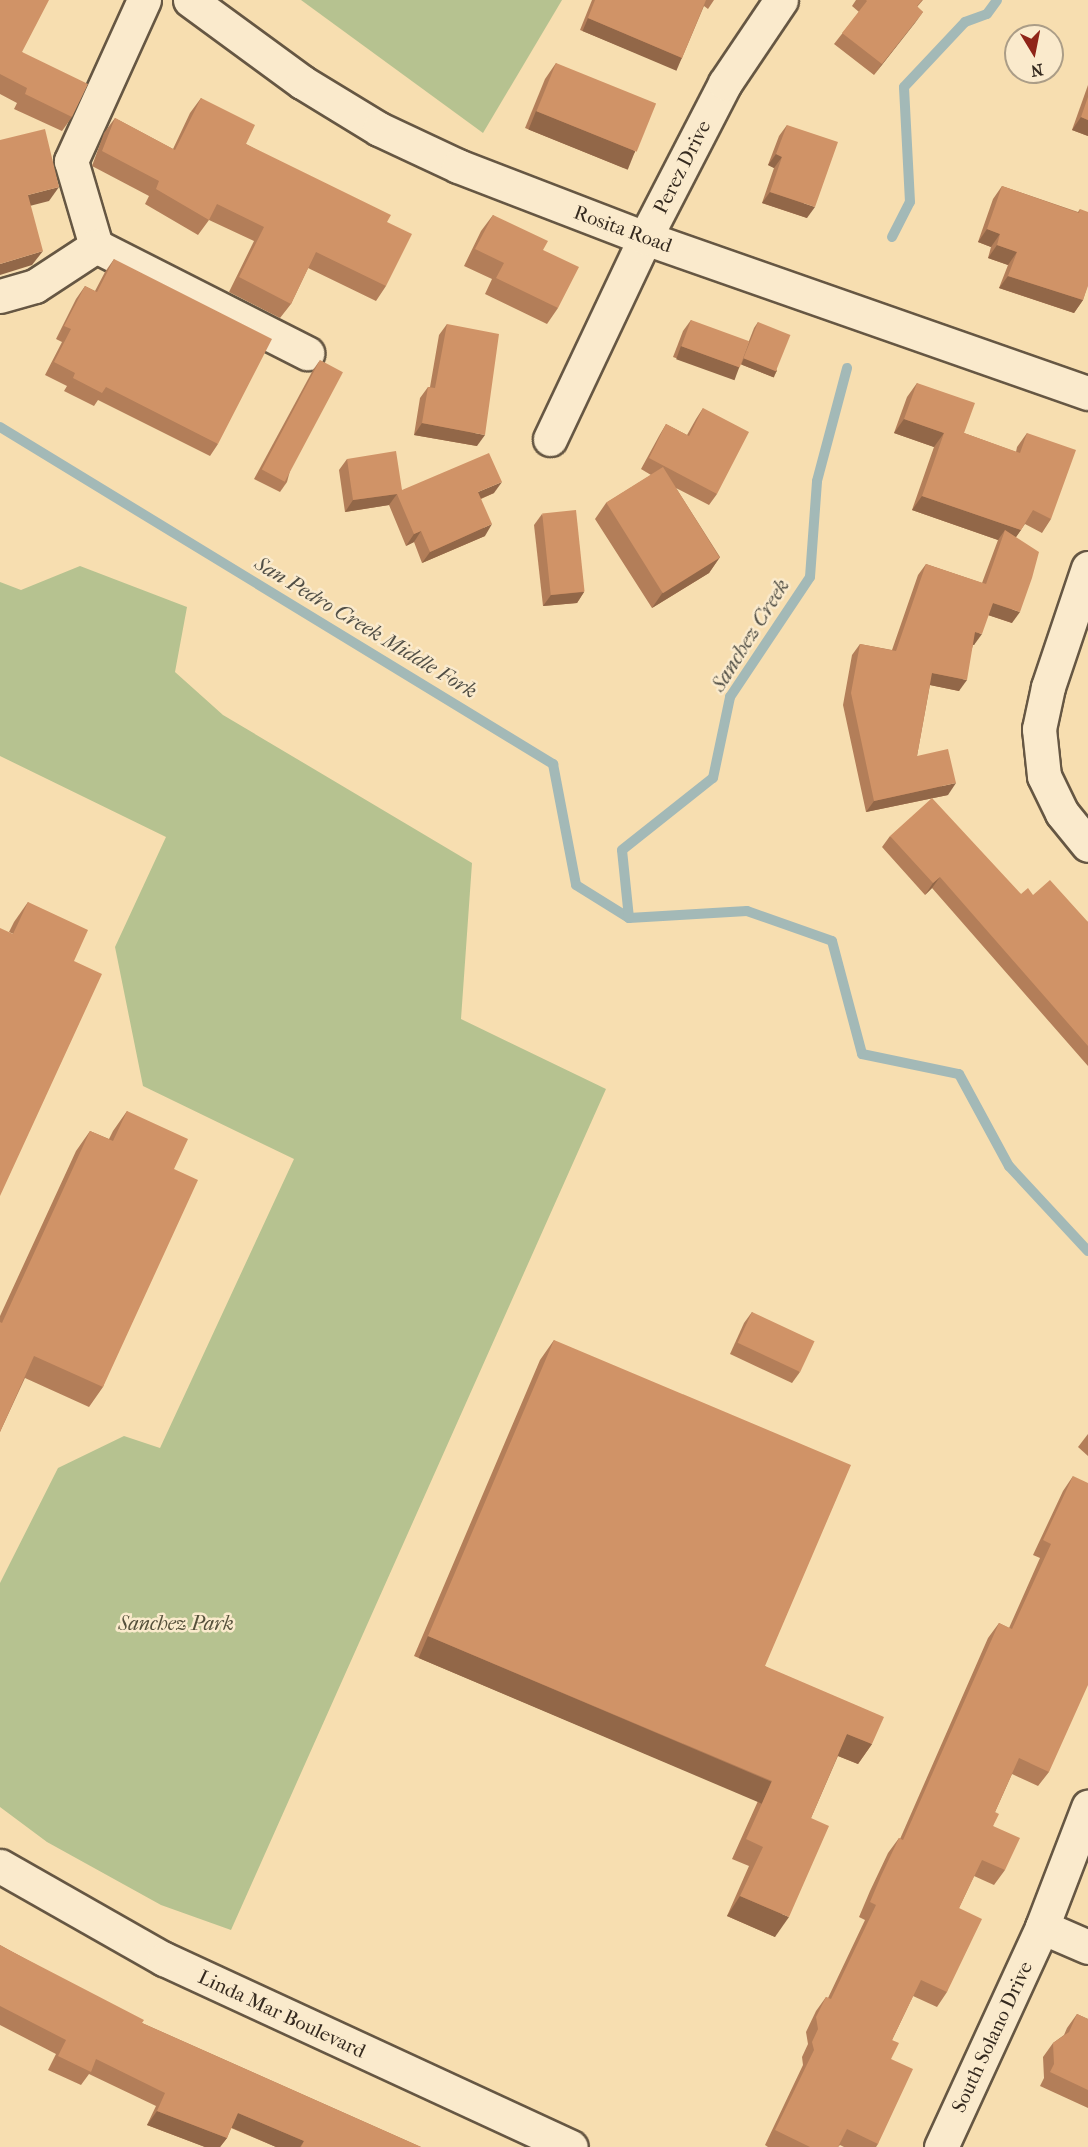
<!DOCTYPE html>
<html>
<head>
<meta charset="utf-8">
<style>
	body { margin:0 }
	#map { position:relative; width:1088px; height:2147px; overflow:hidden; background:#f7deb0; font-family:"IM FELL French Canon",serif }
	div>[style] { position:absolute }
	.green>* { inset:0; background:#b6c290 }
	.stream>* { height:10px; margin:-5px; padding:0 5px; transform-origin:5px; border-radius:5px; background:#a3b9b7 }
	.roads { filter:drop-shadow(2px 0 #665743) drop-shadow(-2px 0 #665743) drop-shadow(0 2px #665743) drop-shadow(0 -2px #665743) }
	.minor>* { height:33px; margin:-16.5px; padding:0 16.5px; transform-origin:16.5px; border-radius:16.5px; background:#faeacc }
	.wall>* { inset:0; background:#b37e59 }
	.shaded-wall>* { inset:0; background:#926748; transform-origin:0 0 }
	.building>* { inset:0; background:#d09367; transform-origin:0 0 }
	span { translate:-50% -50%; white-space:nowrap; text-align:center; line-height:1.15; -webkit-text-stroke:5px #faeacc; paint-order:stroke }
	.street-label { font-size:20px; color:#352a1f }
	.park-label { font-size:20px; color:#55503b; font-style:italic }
	.water-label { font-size:21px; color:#504e45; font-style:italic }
	.north { position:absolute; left:1004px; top:24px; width:60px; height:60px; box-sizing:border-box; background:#faeacc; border:2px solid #ab9d87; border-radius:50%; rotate:170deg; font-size:16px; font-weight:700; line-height:24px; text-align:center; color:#352a1f }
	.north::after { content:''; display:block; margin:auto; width:21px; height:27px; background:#8f2418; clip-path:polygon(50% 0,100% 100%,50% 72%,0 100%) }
</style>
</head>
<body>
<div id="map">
	<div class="green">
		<div style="clip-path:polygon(301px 0,562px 0,483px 133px)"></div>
		<div style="clip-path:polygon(80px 566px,187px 607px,175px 672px,223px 715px,472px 863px,461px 1019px,606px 1089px,231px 1930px,161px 1905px,47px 1842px,0 1807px,0 1583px,58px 1468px,124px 1436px,160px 1448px,294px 1159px,143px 1086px,115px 947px,166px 837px,0 756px,0 582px,21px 590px)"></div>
	</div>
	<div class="stream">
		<div style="left:892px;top:237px;width:39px;rotate:-63deg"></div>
		<div style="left:910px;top:202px;width:115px;rotate:-93deg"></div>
		<div style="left:904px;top:87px;width:89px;rotate:-46.8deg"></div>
		<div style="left:965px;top:22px;width:23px;rotate:-20deg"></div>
		<div style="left:987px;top:14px;width:17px;rotate:-54deg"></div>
		<div style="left:0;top:427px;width:648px;rotate:31.36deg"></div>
		<div style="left:553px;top:764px;width:123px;rotate:79.2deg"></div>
		<div style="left:576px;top:885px;width:62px;rotate:31.9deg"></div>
		<div style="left:629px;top:918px;width:118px;rotate:-3.4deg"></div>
		<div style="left:747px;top:911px;width:90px;rotate:19.4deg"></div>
		<div style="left:832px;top:941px;width:117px;rotate:75.1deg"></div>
		<div style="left:862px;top:1054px;width:99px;rotate:11.7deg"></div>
		<div style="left:959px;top:1074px;width:105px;rotate:61.5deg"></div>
		<div style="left:1009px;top:1166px;width:116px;rotate:47.1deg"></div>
		<div style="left:629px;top:918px;width:68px;rotate:-95.9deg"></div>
		<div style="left:622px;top:850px;width:116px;rotate:-38.4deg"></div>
		<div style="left:713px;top:778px;width:83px;rotate:-78.1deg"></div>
		<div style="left:730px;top:697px;width:144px;rotate:-56.3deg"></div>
		<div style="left:810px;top:577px;width:96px;rotate:-85.8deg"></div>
		<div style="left:817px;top:481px;width:117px;rotate:-75.1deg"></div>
	</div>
	<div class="roads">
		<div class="minor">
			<div style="left:144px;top:0;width:177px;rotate:114.4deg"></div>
			<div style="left:71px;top:161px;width:89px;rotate:73.6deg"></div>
			<div style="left:96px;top:246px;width:237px;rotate:26.9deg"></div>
			<div style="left:190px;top:0;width:139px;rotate:36.2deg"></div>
			<div style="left:302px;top:82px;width:90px;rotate:31.4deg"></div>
			<div style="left:379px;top:129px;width:87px;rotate:25.1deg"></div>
			<div style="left:458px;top:166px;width:200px;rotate:21.1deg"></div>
			<div style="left:645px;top:238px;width:469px;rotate:19.3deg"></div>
			<div style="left:0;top:296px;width:36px;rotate:-16deg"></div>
			<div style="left:35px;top:286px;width:73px;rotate:-33.3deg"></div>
			<div style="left:550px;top:439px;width:222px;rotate:-64.7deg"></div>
			<div style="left:645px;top:238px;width:174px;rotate:-62.7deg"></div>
			<div style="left:725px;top:83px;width:100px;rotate:-56deg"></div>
			<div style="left:1088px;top:568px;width:126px;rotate:108.6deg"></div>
			<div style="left:1048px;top:687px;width:43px;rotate:102.1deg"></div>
			<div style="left:1039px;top:729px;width:47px;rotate:83.9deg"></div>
			<div style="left:1044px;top:776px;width:41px;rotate:64.1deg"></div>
			<div style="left:1062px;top:813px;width:41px;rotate:50.9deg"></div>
			<div style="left:0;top:1866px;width:189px;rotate:29.6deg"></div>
			<div style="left:164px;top:1959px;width:448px;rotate:24.8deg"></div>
			<div style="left:1042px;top:1927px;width:50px;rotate:23.5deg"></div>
			<div style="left:941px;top:2147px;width:242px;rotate:-65.3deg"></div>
			<div style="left:1042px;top:1927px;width:129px;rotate:-69deg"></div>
		</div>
	</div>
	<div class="wall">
		<div style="clip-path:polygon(0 0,22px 52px,72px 117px,62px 131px,14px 109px,17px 103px,0 94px)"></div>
		<div style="clip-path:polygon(592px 0,714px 0,708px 9px,704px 6px,682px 58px,675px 69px,580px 30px)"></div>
		<div style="clip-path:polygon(856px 0,923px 0,917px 7px,923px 12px,874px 75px,834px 44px,859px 12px,852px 6px)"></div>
		<div style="clip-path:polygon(556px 63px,635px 152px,624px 168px,525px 128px,545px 79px)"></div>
		<div style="clip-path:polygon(1088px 85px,1088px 136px,1072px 130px)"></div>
		<div style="clip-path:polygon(201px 98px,246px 144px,387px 222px,386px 286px,376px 301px,308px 268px,291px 304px,280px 318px,229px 292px,254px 241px,209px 220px,198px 235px,145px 204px,149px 196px,92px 166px,104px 133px,115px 118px,173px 149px,190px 113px)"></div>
		<div style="clip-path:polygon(787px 125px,807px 218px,762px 203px,774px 168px,768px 165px,779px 136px)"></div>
		<div style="clip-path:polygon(1002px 186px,1078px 212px,1080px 209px,1087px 287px,1083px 300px,1074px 313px,999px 288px,1008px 265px,988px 258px,991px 247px,978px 242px,993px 199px)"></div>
		<div style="clip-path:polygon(493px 215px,543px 250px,558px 308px,547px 324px,485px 294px,492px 279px,464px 266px,481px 231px)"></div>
		<div style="clip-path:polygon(114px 259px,218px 444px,210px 456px,98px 400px,94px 406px,64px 391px,67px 386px,45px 375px,62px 342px,56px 339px,76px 299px,85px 286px,95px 291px,105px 272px)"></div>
		<div style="clip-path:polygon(691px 320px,739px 367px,731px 378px,673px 357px,683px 331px)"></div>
		<div style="clip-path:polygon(758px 322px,777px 371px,773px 377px,740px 364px,754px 328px)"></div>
		<div style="clip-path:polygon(447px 324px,477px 446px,414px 435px,420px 398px,428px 387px,430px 387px,439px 335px)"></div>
		<div style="clip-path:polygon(320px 360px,287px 482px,280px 492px,254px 479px,313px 370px)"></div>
		<div style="clip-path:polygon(917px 383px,964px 433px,1016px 452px,1017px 447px,1027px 433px,1051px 519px,1042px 533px,1025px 524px,1016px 537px,1012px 623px,988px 615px,974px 645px,973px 645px,959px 691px,930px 685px,917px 756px,948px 795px,866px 812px,843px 705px,852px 655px,860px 644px,892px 650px,918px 575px,926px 564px,982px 583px,998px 540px,912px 510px,934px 447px,894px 433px,907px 397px)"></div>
		<div style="clip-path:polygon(703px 408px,717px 494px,709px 505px,676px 488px,720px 557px,709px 573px,652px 608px,595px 519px,606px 503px,651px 475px,641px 469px,659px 436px,666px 424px,687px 435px,696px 419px)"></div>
		<div style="clip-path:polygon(347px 459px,402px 490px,494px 493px,481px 499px,485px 536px,422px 563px,414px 542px,406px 546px,389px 505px,345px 512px,339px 470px)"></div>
		<div style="clip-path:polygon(542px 514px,584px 592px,577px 603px,543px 606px,534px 525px)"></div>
		<div style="clip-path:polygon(890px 836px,1021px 894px,1033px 895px,1088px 922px,1088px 1066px,932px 888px,925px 895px,882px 847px)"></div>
		<div style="clip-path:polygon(28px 902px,74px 961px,9px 932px,14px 922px)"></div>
		<div style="clip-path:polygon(127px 1111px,174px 1169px,103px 1387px,89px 1407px,25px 1378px,0 1432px,0 1316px,76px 1151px,90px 1131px,109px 1139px,113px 1131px)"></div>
		<div style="clip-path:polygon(752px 1312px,800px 1372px,792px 1383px,730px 1354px,744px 1323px)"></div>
		<div style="clip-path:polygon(554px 1340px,765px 1666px,872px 1744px,858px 1764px,838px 1756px,811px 1818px,775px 1937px,727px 1916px,749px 1866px,732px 1859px,758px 1801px,414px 1656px,540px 1360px)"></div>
		<div style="clip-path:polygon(1088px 1434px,1088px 1456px,1078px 1447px)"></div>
		<div style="clip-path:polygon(1073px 1476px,1049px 1772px,1038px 1786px,1012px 1774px,995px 1812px,993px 1826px,1005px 1870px,994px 1885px,974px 1876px,959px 1908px,947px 1992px,937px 2007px,913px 1996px,892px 2040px,891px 2059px,878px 2144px,876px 2147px,844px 2147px,840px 2145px,838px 2147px,768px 2147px,765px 2145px,803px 2065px,802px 2057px,808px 2044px,806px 2032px,816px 2011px,826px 1997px,828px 1998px,865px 1920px,859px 1917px,870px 1891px,888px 1853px,899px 1838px,900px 1839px,988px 1638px,999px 1623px,1009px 1628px,1040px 1558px,1033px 1555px,1063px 1491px)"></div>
		<div style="clip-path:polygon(0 1945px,142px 2023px,421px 2147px,276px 2147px,231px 2128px,227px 2138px,220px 2147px,205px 2147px,147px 2125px,156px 2106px,89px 2074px,81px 2085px,48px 2070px,56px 2054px,0 2025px)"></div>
		<div style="clip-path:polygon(1077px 2014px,1088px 2019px,1088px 2108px,1040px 2086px,1044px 2078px,1043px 2057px,1053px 2043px,1064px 2035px,1067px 2028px)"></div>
	</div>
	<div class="shaded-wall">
		<div style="clip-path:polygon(923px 12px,915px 23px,874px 75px,882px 64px)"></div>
		<div style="left:588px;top:18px;width:102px;height:14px;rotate:23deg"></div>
		<div style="left:536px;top:111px;width:107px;height:20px;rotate:22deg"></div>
		<div style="clip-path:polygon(1081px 117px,1088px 120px,1088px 136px,1072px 130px)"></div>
		<div style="clip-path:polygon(776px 154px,782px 157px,774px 168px,768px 165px)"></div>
		<div style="clip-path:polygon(59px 187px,49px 201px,18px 209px,28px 195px)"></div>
		<div style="clip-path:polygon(770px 192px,815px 207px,807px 218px,762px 203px)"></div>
		<div style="clip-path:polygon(987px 229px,1000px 234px,991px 247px,978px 242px)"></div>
		<div style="clip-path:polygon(997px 245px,1017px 252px,1008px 265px,988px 258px)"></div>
		<div style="clip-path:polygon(43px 251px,32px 265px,0 275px,0 264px)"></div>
		<div style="clip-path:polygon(1008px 276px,1083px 300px,1074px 313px,999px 288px)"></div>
		<div style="left:681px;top:346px;width:62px;height:14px;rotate:20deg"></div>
		<div style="left:744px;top:358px;width:35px;height:7px;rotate:22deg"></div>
		<div style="clip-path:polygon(904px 419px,944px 433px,934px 447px,894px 433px)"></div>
		<div style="clip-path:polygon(422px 423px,485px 435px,477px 446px,414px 435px)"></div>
		<div style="clip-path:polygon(502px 482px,494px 493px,470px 503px,478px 492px)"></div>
		<div style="clip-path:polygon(397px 494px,389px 505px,345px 512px,353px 500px)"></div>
		<div style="clip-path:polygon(922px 496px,1021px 530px,1011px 544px,1005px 530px,998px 540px,912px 510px)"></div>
		<div style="clip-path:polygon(492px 524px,485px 536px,422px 563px,430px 552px)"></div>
		<div style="clip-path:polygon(421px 531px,414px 542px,406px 546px,414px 534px)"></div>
		<div style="clip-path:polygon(720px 557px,709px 573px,652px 608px,663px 592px)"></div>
		<div style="clip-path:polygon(584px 592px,577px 603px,543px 606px,551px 595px)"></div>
		<div style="clip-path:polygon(993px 603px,1020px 612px,1012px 623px,985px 614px)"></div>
		<div style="clip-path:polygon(975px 632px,982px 634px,974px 645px,968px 643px)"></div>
		<div style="clip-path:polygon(932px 673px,967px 680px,959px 691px,925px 684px)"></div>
		<div style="clip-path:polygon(956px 783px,948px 795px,866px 812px,874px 801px)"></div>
		<div style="clip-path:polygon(940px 877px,932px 888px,925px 895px,933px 883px)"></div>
		<div style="left:428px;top:1636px;width:373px;height:24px;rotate:23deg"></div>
		<div style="clip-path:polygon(847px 1734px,872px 1744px,858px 1764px,833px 1754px)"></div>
		<div style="clip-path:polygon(740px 1896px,789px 1917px,775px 1937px,727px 1916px)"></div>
		<div style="clip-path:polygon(157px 2111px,227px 2138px,220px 2147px,205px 2147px,147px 2125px)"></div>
		<div style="clip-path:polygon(238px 2113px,304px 2141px,300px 2147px,276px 2147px,228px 2126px)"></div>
	</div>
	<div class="building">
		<div style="clip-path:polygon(0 0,49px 0,22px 52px,88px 84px,72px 117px,25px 94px,27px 88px,0 74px)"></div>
		<div style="clip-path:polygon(595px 0,706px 0,682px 58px,588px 18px)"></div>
		<div style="clip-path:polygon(866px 0,922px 0,917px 6px,923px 12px,882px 64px,842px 33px,867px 1px)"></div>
		<div style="left:556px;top:63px;width:108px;height:52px;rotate:22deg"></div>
		<div style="clip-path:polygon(1088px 97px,1088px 120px,1081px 117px)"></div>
		<div style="clip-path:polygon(201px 98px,255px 125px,246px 144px,391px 215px,387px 222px,412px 234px,386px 286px,316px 252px,291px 304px,239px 277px,264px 227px,217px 204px,209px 220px,156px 189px,159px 181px,102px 151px,115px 118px,175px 150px)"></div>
		<div style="clip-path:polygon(787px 125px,838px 142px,815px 207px,770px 192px,782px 157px,776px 154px)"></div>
		<div style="clip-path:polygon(45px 129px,59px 187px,28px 195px,43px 251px,0 264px,0 140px)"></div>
		<div style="clip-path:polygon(1002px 186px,1079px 213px,1080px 209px,1088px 212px,1088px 286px,1083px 300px,1008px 276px,1017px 252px,997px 245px,1000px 234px,987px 229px)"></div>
		<div style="clip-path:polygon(493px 215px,548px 241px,543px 250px,579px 267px,558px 308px,496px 278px,504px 263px,475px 249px)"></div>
		<div style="clip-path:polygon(114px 259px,272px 339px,218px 444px,106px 387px,102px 393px,73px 378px,75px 373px,54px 362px,71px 329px,64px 326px,85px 286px,97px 292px)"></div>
		<div style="left:691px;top:320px;width:62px;height:28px;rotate:20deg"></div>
		<div style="left:758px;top:322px;width:35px;height:39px;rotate:22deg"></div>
		<div style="clip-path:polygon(447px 324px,499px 334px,485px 435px,422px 423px,428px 387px,435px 388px)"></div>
		<div style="left:320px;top:360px;width:26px;height:124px;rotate:28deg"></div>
		<div style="clip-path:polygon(917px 383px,975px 403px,964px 433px,1020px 453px,1027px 433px,1076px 450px,1051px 519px,1033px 510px,1021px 530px,922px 496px,944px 433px,904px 419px)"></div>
		<div style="clip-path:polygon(703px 408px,749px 432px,717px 494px,649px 458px,666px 424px,689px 436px)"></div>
		<div style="clip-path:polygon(396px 451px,402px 490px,489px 453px,502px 482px,478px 492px,492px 524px,430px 552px,421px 531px,414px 534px,397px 494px,353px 500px,347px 459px)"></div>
		<div style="left:663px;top:467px;width:107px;height:67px;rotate:58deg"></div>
		<div style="left:576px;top:510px;width:82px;height:34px;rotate:84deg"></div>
		<div style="clip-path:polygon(1005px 530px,1039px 552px,1032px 578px,1020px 612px,993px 603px,982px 634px,975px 632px,967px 680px,932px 673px,917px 756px,948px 749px,956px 783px,874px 801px,851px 693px,860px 644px,896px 651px,926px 564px,986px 584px)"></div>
		<div style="clip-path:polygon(932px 798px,1021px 894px,1028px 888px,1033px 895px,1050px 880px,1088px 922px,1088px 1046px,940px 877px,933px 883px,890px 836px)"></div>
		<div style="clip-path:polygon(28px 902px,88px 930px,74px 961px,102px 974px,0 1196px,0 928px,13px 934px)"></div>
		<div style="clip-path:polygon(127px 1111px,188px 1139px,174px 1169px,198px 1180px,103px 1387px,34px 1356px,0 1432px,0 1322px,2px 1323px,90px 1131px,113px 1141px)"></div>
		<div style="left:752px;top:1312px;width:69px;height:34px;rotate:25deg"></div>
		<div style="clip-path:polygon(554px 1340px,851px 1465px,765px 1666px,884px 1717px,872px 1744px,847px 1734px,811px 1818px,829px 1826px,789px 1917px,740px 1896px,763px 1847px,746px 1839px,772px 1781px,428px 1636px)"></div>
		<div style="clip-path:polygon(1073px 1476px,1088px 1483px,1088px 1685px,1049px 1772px,1019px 1758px,995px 1812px,999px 1814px,993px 1826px,1020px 1838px,1005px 1870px,982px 1860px,959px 1908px,982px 1919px,947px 1992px,921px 1980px,892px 2040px,899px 2043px,891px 2059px,913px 2069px,878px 2144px,847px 2129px,838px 2147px,810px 2147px,775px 2130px,814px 2050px,812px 2042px,818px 2029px,816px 2017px,826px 1997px,831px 1999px,876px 1905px,870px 1902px,881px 1876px,899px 1838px,903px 1840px,999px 1623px,1012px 1629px,1051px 1544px,1043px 1540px)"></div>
		<div style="clip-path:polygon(0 1945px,7px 1949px,144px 2020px,142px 2023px,421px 2147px,301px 2147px,304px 2141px,238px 2113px,227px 2138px,157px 2111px,165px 2093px,96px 2059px,91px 2072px,58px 2056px,66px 2040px,0 2006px)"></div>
		<div style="clip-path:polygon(1077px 2014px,1088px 2019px,1088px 2090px,1050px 2072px,1054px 2064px,1053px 2043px,1069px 2032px)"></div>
	</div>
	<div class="street-label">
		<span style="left:682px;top:167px;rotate:-63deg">Perez Drive</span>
		<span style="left:623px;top:229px;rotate:20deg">Rosita Road</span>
		<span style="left:282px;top:2014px;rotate:25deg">Linda Mar Boulevard</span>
		<span style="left:992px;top:2037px;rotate:-65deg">South Solano Drive</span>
	</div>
	<div class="park-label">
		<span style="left:176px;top:1623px">Sanchez Park</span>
	</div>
	<div class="water-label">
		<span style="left:366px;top:627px;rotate:31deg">San Pedro Creek Middle Fork</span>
		<span style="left:750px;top:635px;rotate:-58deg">Sanchez Creek</span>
	</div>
	<div class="north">N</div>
</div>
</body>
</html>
